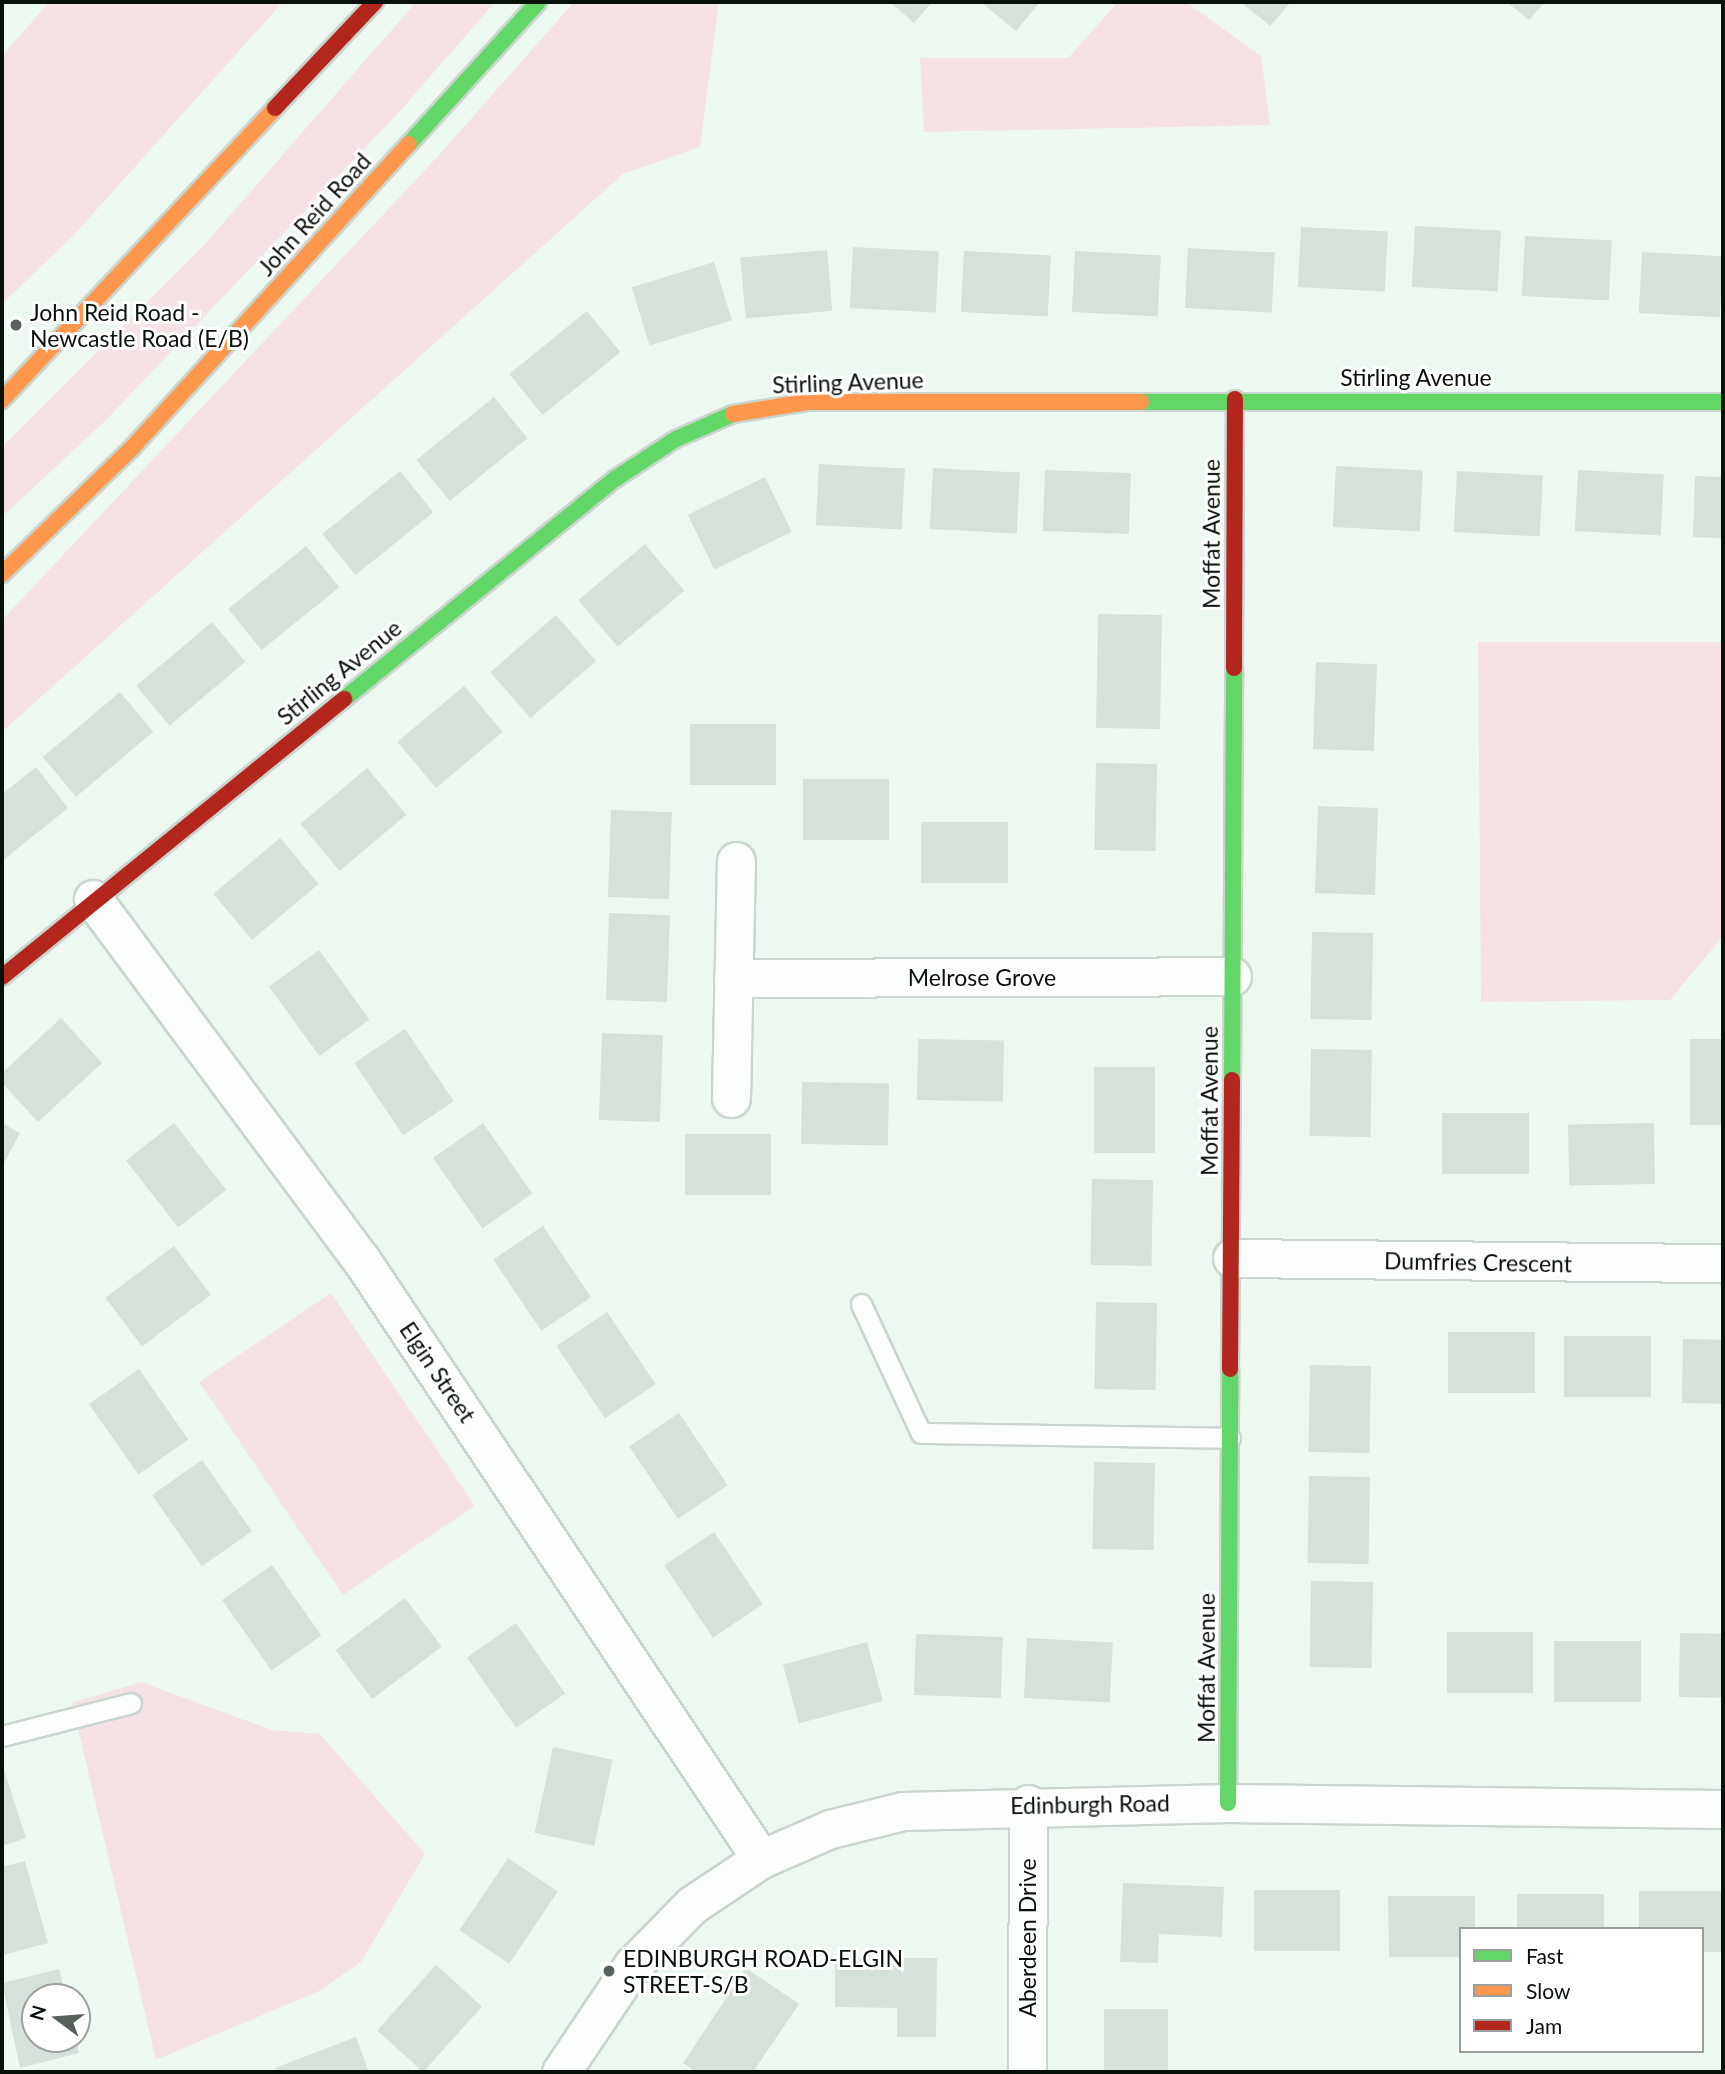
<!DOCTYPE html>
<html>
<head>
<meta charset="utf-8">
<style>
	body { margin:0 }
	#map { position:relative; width:1725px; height:2074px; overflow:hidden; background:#edf9f0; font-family:Lato,sans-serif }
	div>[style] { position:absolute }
	.green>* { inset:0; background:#f5e2e4; transform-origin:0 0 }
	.building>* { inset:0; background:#d6e1d9; transform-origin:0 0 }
	.roads { filter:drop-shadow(2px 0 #cad5cd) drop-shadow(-2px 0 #cad5cd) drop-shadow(0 2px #cad5cd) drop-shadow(0 -2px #cad5cd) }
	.lane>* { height:19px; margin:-9.5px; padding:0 9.5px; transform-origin:9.5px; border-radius:9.5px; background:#fcfefd }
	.street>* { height:37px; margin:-18.5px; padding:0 18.5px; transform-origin:18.5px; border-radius:18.5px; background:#fcfefd }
	.fast>* { height:16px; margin:-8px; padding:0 8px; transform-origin:8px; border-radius:8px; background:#63d668 }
	.slow>* { height:16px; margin:-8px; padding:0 8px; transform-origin:8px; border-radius:8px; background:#ff974d }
	.jam>* { height:16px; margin:-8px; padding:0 8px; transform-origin:8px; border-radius:8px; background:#b3261e }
	.dots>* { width:19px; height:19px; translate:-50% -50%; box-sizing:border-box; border:4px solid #fff; border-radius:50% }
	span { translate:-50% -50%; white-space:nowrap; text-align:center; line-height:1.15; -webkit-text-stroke:6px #fff; paint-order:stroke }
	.street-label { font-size:23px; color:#08110a }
	.poi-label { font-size:23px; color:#08110a }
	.left { translate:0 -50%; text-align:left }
	.frame { position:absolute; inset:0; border:4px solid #08110a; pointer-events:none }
	.legend { position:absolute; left:1459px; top:1927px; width:245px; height:126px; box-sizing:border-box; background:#fff; border:2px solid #9ca09d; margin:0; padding:9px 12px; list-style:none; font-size:21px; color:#08110a }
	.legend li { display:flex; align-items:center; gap:14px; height:35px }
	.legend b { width:35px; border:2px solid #9ca09d }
	.north { position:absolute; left:21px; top:1983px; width:70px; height:70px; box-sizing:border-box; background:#fff; border:2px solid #9ca09d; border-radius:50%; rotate:286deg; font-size:19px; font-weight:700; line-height:28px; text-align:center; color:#08110a }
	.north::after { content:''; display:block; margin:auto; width:24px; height:32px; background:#58625a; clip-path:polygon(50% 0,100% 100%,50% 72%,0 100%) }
</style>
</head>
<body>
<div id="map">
	<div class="green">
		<div style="clip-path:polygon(49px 2px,283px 2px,72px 237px,2px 304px,2px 56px)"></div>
		<div style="clip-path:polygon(416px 2px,495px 2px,401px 110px,106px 420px,2px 517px,2px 447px,205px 244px)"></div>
		<div style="clip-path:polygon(574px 2px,719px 2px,700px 147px,623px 174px,2px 732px,2px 620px,440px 154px)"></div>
		<div style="clip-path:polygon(1118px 2px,1186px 2px,1261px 56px,1270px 125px,924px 132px,920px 58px,1068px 58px)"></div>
		<div style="clip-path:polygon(1478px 642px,1723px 642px,1723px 936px,1670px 1000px,1481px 1002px)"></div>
		<div style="left:331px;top:1293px;width:257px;height:159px;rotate:56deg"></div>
		<div style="clip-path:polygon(141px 1682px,272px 1730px,320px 1734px,425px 1854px,361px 1962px,319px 1991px,156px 2060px,72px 1703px)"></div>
	</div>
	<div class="building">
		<div style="clip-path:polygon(890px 2px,932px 2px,914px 23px)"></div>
		<div style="clip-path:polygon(981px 2px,1040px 2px,1016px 31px)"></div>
		<div style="clip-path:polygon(1241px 2px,1291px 2px,1270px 26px)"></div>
		<div style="clip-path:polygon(1507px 2px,1545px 2px,1529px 20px)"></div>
		<div style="left:1415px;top:226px;width:86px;height:61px;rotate:3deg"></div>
		<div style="left:1301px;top:227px;width:87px;height:60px;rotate:3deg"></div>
		<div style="left:1525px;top:236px;width:87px;height:60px;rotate:3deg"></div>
		<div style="left:853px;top:247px;width:86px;height:61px;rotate:3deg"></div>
		<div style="left:1188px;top:248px;width:87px;height:60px;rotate:3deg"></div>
		<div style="left:827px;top:250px;width:61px;height:87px;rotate:85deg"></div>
		<div style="left:964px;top:251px;width:87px;height:61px;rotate:3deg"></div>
		<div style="left:1075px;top:251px;width:86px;height:61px;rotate:3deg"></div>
		<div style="left:1642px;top:252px;width:81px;height:61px;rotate:3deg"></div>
		<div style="left:714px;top:262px;width:61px;height:86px;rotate:73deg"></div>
		<div style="left:587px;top:311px;width:53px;height:100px;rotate:51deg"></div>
		<div style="left:494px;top:397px;width:53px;height:100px;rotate:51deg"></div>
		<div style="left:819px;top:464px;width:86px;height:61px;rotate:3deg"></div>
		<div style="left:1336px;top:466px;width:87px;height:61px;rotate:3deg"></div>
		<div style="left:933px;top:468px;width:87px;height:61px;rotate:3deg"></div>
		<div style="left:1045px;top:470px;width:86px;height:61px;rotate:2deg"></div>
		<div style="left:1578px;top:470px;width:86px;height:61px;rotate:3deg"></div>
		<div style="left:400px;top:471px;width:53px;height:100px;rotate:51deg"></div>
		<div style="left:1457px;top:471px;width:86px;height:61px;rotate:3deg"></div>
		<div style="left:1695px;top:476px;width:28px;height:61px;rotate:2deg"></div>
		<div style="left:765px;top:477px;width:61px;height:86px;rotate:64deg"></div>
		<div style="left:645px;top:544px;width:61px;height:87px;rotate:50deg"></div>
		<div style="left:306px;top:546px;width:53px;height:100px;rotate:51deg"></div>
		<div style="left:1098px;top:614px;width:64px;height:114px;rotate:1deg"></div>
		<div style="left:556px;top:615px;width:61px;height:87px;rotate:49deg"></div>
		<div style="left:212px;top:622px;width:52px;height:99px;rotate:50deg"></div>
		<div style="left:1316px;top:662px;width:61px;height:87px;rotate:2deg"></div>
		<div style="left:464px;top:686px;width:60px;height:87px;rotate:50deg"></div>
		<div style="left:120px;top:692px;width:52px;height:101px;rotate:50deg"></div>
		<div style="left:776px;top:724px;width:61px;height:86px;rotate:90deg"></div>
		<div style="left:1096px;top:763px;width:61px;height:87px;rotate:1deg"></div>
		<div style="clip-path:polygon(36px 767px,68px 808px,2px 861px,2px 794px)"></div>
		<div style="left:367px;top:768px;width:61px;height:87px;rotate:50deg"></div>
		<div style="left:803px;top:779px;width:86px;height:61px"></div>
		<div style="left:1318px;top:806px;width:60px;height:87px;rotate:2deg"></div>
		<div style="left:611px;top:810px;width:61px;height:87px;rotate:2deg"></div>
		<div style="left:921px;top:822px;width:87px;height:61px"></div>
		<div style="left:280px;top:838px;width:60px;height:87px;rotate:50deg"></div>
		<div style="left:609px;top:913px;width:61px;height:87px;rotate:2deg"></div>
		<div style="left:1312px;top:932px;width:61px;height:87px;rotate:1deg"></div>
		<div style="left:319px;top:950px;width:86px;height:62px;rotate:54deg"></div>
		<div style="clip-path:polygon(61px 1018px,102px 1063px,38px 1122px,2px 1083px,2px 1073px)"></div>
		<div style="left:405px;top:1029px;width:87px;height:61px;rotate:56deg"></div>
		<div style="left:602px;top:1033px;width:61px;height:87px;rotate:2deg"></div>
		<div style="left:918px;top:1039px;width:86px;height:61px;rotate:1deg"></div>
		<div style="left:1690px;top:1039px;width:33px;height:86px"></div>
		<div style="left:1311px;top:1049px;width:61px;height:87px;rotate:1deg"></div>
		<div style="left:1094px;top:1067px;width:61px;height:86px"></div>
		<div style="left:802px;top:1082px;width:87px;height:62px;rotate:1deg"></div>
		<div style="left:1529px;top:1113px;width:61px;height:87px;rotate:90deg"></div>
		<div style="clip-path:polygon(2px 1123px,20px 1133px,2px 1167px)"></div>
		<div style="left:174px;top:1123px;width:85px;height:61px;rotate:52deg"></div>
		<div style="left:483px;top:1123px;width:86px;height:61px;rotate:55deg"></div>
		<div style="left:1654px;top:1123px;width:61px;height:86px;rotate:89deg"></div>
		<div style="left:685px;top:1134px;width:86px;height:61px"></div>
		<div style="left:1092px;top:1179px;width:61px;height:86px;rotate:1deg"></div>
		<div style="left:543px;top:1226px;width:86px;height:60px;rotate:56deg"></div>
		<div style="left:174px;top:1246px;width:61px;height:86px;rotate:53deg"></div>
		<div style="left:1096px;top:1302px;width:61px;height:87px;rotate:1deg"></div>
		<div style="left:607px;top:1312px;width:87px;height:61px;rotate:56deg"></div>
		<div style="left:1535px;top:1332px;width:61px;height:87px;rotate:90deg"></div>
		<div style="left:1651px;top:1336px;width:61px;height:87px;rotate:90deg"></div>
		<div style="left:1683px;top:1339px;width:40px;height:64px;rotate:1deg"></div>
		<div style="left:1310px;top:1365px;width:61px;height:87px;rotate:1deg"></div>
		<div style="left:139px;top:1369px;width:86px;height:61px;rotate:55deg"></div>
		<div style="left:679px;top:1413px;width:87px;height:60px;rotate:56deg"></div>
		<div style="left:202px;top:1460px;width:87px;height:61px;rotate:55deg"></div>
		<div style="left:1094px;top:1462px;width:61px;height:87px;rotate:1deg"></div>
		<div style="left:1309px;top:1476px;width:61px;height:87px;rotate:1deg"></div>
		<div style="left:714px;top:1532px;width:87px;height:60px;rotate:56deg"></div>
		<div style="left:272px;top:1565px;width:86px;height:61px;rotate:55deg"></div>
		<div style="left:1311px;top:1581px;width:62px;height:86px;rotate:1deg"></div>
		<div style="left:405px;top:1598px;width:61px;height:87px;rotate:53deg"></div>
		<div style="left:516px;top:1623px;width:86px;height:60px;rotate:55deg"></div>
		<div style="left:1447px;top:1632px;width:86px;height:61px"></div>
		<div style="left:1680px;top:1633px;width:43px;height:64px;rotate:1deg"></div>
		<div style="left:916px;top:1634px;width:87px;height:61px;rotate:2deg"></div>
		<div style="left:1027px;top:1638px;width:86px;height:60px;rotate:3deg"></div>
		<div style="left:1641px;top:1641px;width:61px;height:87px;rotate:90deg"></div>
		<div style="left:867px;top:1642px;width:61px;height:87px;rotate:75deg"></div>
		<div style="left:553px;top:1747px;width:61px;height:88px;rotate:12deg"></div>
		<div style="clip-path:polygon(2px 1764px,26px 1838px,2px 1846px)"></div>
		<div style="left:508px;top:1858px;width:60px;height:87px;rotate:34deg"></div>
		<div style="clip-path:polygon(25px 1861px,48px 1943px,3px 1955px,2px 1867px)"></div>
		<div style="clip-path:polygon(1123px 1883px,1224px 1887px,1222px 1937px,1159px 1934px,1158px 1963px,1120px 1962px)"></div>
		<div style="left:1254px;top:1890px;width:86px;height:61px"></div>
		<div style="clip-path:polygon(1639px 1891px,1723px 1891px,1723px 1952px,1702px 1952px,1702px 1929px,1639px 1929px)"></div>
		<div style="left:1517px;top:1894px;width:87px;height:35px"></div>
		<div style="clip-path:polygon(1388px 1896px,1475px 1896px,1475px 1929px,1461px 1929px,1461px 1957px,1389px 1957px)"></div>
		<div style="clip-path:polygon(835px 1957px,937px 1958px,936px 2037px,897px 2037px,897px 2008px,835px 2007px)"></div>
		<div style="left:436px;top:1965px;width:62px;height:88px;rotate:42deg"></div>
		<div style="clip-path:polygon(746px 1968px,799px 2004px,753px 2072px,697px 2072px,683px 2063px)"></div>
		<div style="clip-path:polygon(59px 1969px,66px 1997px,35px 1997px,35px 2039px,76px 2039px,79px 2053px,20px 2068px,2px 1983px)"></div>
		<div style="left:1168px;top:2009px;width:63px;height:64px;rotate:90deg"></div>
		<div style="clip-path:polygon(356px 2037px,369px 2072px,277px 2072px,275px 2068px)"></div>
	</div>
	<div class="roads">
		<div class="lane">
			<div style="left:861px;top:1304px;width:142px;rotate:65.1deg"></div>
			<div style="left:921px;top:1433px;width:309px;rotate:0.9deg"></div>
			<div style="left:2px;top:1736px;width:133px;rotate:-14.3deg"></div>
		</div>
		<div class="street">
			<div style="left:93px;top:899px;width:447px;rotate:53.4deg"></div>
			<div style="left:360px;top:1258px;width:722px;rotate:56.29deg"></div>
			<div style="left:733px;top:978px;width:499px;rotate:-0.2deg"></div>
			<div style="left:731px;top:1098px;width:237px;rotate:-88.8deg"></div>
			<div style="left:1232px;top:1258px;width:491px;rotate:0.6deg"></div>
			<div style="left:561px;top:2072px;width:129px;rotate:-56.1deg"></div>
			<div style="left:633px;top:1965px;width:84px;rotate:-45.5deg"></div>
			<div style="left:692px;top:1905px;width:83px;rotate:-33.7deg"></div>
			<div style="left:761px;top:1859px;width:75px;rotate:-23.5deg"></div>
			<div style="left:830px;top:1829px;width:75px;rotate:-13.9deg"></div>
			<div style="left:903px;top:1811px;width:325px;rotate:-1.4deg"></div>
			<div style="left:1228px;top:1803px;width:495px;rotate:0.7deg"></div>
			<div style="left:1027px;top:2072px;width:268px;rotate:-89.8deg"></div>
		</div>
		<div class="fast">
			<div style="left:409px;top:144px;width:192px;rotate:-47.7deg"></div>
			<div style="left:1141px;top:402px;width:582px"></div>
			<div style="left:344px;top:699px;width:349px;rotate:-39.1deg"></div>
			<div style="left:615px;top:479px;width:73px;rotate:-33.3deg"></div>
			<div style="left:676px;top:439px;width:62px;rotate:-23.7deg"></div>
			<div style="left:1232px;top:1080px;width:412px;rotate:-89.7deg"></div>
			<div style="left:1228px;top:1803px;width:434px;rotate:-89.7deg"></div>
		</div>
		<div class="slow">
			<div style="left:2px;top:400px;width:400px;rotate:-46.9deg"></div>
			<div style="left:733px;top:414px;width:75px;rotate:-9.2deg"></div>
			<div style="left:807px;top:402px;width:334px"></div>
			<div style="left:2px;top:574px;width:181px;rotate:-44.1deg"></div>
			<div style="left:132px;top:448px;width:411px;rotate:-47.7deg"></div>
		</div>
		<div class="jam">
			<div style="left:275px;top:108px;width:146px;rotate:-46.7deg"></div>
			<div style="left:1234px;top:668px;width:269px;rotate:-89.8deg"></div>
			<div style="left:2px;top:977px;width:441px;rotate:-39.1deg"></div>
			<div style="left:1230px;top:1369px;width:289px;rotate:-89.6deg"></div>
		</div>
	</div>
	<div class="dots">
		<div style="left:16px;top:325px;background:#58625a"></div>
		<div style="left:609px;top:1971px;background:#58625a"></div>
	</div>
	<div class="street-label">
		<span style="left:314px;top:214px;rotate:-48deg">John Reid Road</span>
		<span style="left:1416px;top:377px">Stirling Avenue</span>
		<span style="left:848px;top:382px;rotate:-2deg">Stirling Avenue</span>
		<span style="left:1211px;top:534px;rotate:-90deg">Moffat Avenue</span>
		<span style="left:339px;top:672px;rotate:-39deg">Stirling Avenue</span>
		<span style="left:982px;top:977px">Melrose Grove</span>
		<span style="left:1209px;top:1101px;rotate:-90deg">Moffat Avenue</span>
		<span style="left:1478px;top:1262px;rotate:1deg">Dumfries Crescent</span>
		<span style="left:438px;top:1372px;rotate:56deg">Elgin Street</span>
		<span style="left:1206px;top:1668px;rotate:-90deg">Moffat Avenue</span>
		<span style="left:1090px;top:1804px;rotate:-1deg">Edinburgh Road</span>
		<span style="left:1027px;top:1938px;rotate:-90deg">Aberdeen Drive</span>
	</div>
	<div class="poi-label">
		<span class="left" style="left:30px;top:325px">John Reid Road -<br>Newcastle Road (E/B)</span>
		<span class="left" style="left:623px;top:1971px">EDINBURGH ROAD-ELGIN<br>STREET-S/B</span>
	</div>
	<div class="frame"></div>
	<ul class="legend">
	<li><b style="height:9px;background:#63d668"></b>Fast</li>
	<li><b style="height:9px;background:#ff974d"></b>Slow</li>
	<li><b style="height:9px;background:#b3261e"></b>Jam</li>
	</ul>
	<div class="north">N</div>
</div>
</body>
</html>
